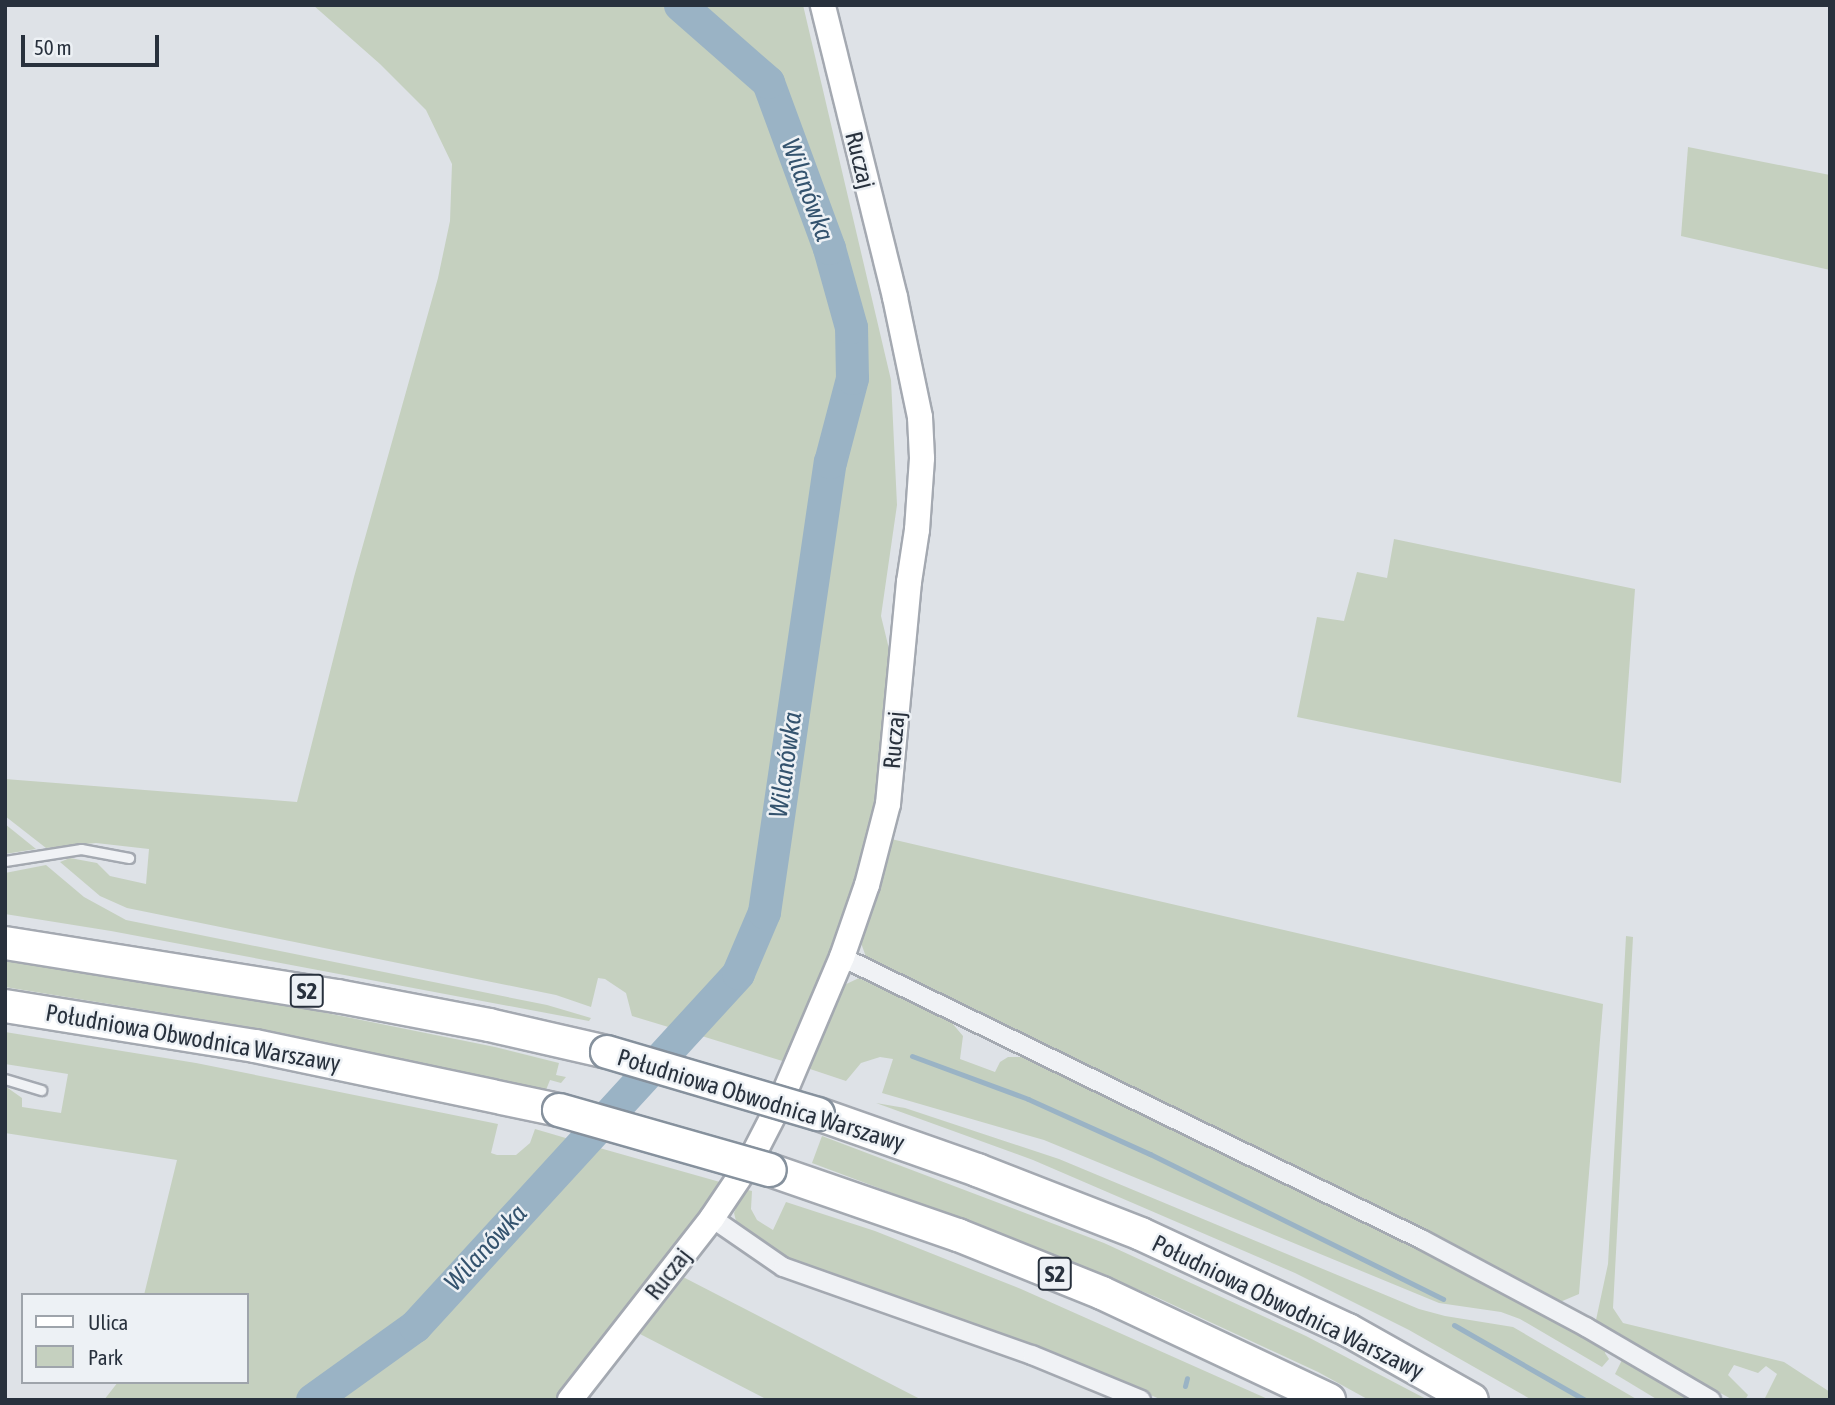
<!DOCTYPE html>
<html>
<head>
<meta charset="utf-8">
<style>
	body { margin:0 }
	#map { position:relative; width:1835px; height:1405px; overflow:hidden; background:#dee2e7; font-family:"Asap Condensed",sans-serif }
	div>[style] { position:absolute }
	.green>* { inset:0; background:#c5d0bf }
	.stream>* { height:5px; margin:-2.5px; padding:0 2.5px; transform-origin:2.5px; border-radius:2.5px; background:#9ab3c5 }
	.river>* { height:33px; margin:-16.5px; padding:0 16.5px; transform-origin:16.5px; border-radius:16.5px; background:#9ab3c5 }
	.roads { filter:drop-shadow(2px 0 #a4a9b1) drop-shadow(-2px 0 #a4a9b1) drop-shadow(0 2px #a4a9b1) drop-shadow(0 -2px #a4a9b1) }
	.lane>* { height:9px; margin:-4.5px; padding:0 4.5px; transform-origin:4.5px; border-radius:4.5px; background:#f0f2f5 }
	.street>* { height:18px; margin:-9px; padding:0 9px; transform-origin:9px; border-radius:9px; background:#f0f2f5 }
	.secondary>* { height:24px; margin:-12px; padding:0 12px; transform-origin:12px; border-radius:12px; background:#fff }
	.highway>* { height:32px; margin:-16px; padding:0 16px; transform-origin:16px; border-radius:16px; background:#fff }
	.bridges { filter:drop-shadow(2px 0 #86919d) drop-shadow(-2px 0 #86919d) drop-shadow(0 2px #86919d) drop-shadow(0 -2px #86919d) }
	.highway-bridge>* { height:32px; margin:-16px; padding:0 16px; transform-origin:16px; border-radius:16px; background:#fff }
	span { translate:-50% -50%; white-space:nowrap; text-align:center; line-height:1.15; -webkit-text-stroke:5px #edf1f5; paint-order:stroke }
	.shield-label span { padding:2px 5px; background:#edf1f5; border:2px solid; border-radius:5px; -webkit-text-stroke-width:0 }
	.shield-label { font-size:23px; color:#28313d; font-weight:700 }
	.street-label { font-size:24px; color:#28313d }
	.water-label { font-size:26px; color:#34536e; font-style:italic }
	.frame { position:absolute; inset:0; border:7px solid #28313d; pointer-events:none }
	.legend { position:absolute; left:21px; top:1293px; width:228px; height:91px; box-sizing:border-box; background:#edf1f5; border:2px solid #9ea4ab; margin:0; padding:9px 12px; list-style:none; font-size:21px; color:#28313d }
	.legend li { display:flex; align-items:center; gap:14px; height:35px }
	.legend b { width:35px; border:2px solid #9ea4ab }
	.scale { position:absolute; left:21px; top:35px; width:138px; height:32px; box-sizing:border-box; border:4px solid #28313d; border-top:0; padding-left:9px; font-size:21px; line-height:24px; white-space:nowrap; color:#28313d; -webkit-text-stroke:5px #edf1f5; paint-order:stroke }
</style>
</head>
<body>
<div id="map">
	<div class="green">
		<div style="clip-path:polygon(313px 5px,803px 5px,891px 380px,897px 505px,881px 616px,890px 653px,876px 810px,836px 952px,789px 1063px,692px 1033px,727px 998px,759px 949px,771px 913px,789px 790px,774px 787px,756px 907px,745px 940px,726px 969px,675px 1029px,632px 1016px,626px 993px,605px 979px,598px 978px,591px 1007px,556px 995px,127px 908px,100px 896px,60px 862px,70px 858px,97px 863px,110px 876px,146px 884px,149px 849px,96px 843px,46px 848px,5px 816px,5px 779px,297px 802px,354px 577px,438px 278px,450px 221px,452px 164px,426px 110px,380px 64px)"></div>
		<div style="clip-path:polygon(1688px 147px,1830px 175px,1830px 270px,1681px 236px)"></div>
		<div style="clip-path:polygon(1394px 539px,1635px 589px,1621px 783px,1297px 717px,1317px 617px,1344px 621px,1357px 572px,1387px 578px)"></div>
		<div style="clip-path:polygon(5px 824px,36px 849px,5px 854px)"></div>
		<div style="clip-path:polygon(891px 839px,1603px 1004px,1579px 1294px,1560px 1302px,1552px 1299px,1293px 1167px,875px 964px,866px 957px,861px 943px)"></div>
		<div style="clip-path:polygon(46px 865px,84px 897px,126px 920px,547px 1005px,591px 1018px,589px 1021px,111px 931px,5px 914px,5px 873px)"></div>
		<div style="clip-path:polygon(1626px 936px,1633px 937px,1613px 1308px,1623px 1323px,1784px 1362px,1830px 1392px,1830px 1400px,1764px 1400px,1777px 1374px,1766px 1366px,1758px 1373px,1734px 1365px,1728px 1375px,1748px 1395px,1745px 1400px,1733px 1400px,1607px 1330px,1596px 1320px,1608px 1264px)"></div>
		<div style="clip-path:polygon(5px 958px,272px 1002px,495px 1047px,559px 1063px,556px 1075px,566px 1077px,561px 1083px,550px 1080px,546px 1090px,250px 1027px,5px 987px)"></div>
		<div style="clip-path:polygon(859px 978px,952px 1023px,963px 1036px,960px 1059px,995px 1072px,1000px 1062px,1008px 1057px,1029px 1057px,1338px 1205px,1607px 1348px,1605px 1353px,1609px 1359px,1602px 1367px,1520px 1319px,1501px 1312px,1439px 1303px,1044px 1140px,882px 1093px,893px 1059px,880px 1057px,861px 1063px,846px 1081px,804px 1067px,840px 987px)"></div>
		<div style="clip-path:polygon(5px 1032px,196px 1063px,498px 1124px,491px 1153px,497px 1155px,516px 1155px,530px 1143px,535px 1129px,576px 1141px,522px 1202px,534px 1206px,596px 1147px,727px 1184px,558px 1400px,104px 1400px,118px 1382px,247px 1382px,247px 1295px,144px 1295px,177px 1160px,5px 1133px,5px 1086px,22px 1098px,22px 1107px,61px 1113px,68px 1074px,5px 1064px)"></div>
		<div style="clip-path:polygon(876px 1103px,905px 1108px,1059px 1159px,1419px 1309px,1445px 1316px,1513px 1327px,1638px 1400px,1532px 1400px,1409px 1330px,1295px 1273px,1033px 1160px)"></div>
		<div style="clip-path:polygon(822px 1136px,1104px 1243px,1306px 1336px,1428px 1400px,1369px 1400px,1318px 1372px,1156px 1297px,1017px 1240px,812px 1163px)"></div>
		<div style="clip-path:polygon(744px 1189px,752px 1191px,751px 1209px,757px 1220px,773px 1230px,786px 1202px,875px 1231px,1021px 1289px,1270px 1400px,1162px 1400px,1081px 1365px,915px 1303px,827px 1275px,791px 1260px,746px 1232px,736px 1221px,734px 1213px)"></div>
		<div style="clip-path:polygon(684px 1278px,685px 1278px,922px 1400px,768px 1400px,640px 1334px)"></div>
		<div style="clip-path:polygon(1623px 1358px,1700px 1400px,1658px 1400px,1615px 1374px)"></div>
	</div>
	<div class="stream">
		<div style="left:912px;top:1056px;width:124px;rotate:20.3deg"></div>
		<div style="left:1028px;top:1099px;width:134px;rotate:24.3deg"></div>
		<div style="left:1150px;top:1154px;width:327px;rotate:26.3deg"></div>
		<div style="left:1454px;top:1325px;width:151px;rotate:29.8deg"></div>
		<div style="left:1185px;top:1386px;width:8px;rotate:-76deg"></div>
	</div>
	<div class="river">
		<div style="left:312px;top:1400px;width:127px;rotate:-35.7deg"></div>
		<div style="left:415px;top:1326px;width:478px;rotate:-47.5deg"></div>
		<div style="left:738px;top:973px;width:66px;rotate:-66.9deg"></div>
		<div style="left:764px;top:912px;width:455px;rotate:-81.7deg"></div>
		<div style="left:830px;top:462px;width:87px;rotate:-75.3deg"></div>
		<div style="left:852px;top:378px;width:51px;rotate:-91.1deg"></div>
		<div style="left:851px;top:327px;width:82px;rotate:-105.6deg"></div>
		<div style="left:829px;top:248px;width:177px;rotate:-110.2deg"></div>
		<div style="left:768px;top:82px;width:117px;rotate:-138.8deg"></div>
	</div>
	<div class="roads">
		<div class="lane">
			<div style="left:5px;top:861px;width:77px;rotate:-9deg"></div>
			<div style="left:81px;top:849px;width:49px;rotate:10.6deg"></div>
			<div style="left:5px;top:1079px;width:38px;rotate:17deg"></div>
		</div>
		<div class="street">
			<div style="left:842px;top:957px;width:646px;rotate:25.97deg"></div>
			<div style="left:1423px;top:1240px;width:185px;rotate:28.1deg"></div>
			<div style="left:1586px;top:1327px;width:145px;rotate:30.3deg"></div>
			<div style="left:712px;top:1218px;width:86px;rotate:34.6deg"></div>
			<div style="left:783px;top:1267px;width:264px;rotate:19.5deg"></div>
			<div style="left:1032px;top:1355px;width:118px;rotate:22.4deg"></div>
		</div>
		<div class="secondary">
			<div style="left:570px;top:1400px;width:231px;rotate:-52deg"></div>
			<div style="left:712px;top:1218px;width:66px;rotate:-56.1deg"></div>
			<div style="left:749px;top:1163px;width:68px;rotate:-62.7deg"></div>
			<div style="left:780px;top:1103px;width:159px;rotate:-67deg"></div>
			<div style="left:842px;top:957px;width:76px;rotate:-70.9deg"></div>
			<div style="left:867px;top:885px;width:84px;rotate:-75.5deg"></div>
			<div style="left:888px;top:804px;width:223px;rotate:-84.6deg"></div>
			<div style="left:909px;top:582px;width:53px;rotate:-81.3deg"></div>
			<div style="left:917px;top:530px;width:72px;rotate:-86deg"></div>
			<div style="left:922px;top:458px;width:41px;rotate:-92.8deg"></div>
			<div style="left:920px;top:417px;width:123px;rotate:-101.8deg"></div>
			<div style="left:895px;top:297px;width:301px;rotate:-103.9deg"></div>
		</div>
		<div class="highway">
			<div style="left:5px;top:943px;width:336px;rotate:9.1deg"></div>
			<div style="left:337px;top:996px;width:155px;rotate:10.8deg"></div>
			<div style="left:489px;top:1025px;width:121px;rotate:12.9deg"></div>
			<div style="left:5px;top:1006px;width:253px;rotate:9.1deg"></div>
			<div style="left:255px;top:1046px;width:311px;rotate:11.9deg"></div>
			<div style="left:818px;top:1114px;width:169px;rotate:19.4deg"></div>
			<div style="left:977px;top:1170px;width:176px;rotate:21.3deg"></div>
			<div style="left:1141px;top:1234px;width:228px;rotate:24.9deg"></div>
			<div style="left:1348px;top:1330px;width:142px;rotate:29.4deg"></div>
			<div style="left:770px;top:1170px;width:199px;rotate:19.1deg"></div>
			<div style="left:958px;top:1235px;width:155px;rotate:21.9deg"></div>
			<div style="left:1102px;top:1293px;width:251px;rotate:25.2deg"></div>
		</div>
	</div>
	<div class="bridges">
		<div class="highway-bridge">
			<div style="left:607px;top:1052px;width:220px;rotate:16.4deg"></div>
			<div style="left:559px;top:1110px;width:219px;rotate:15.9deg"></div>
		</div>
	</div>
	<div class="shield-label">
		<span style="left:307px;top:991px">S2</span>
		<span style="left:1055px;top:1274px">S2</span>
	</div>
	<div class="street-label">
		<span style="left:860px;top:160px;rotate:76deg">Ruczaj</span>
		<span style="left:894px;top:740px;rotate:-85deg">Ruczaj</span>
		<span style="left:193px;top:1038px;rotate:10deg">Południowa Obwodnica Warszawy</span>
		<span style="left:761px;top:1100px;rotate:17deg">Południowa Obwodnica Warszawy</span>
		<span style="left:668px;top:1274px;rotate:-52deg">Ruczaj</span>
		<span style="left:1288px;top:1307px;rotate:26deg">Południowa Obwodnica Warszawy</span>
	</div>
	<div class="water-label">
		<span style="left:807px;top:190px;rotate:70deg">Wilanówka</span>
		<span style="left:786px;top:765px;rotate:-82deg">Wilanówka</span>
		<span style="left:486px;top:1248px;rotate:-47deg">Wilanówka</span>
	</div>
	<div class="frame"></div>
	<ul class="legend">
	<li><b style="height:9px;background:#fff"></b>Ulica</li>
	<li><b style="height:19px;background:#c5d0bf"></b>Park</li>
	</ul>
	<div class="scale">50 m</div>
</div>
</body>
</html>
